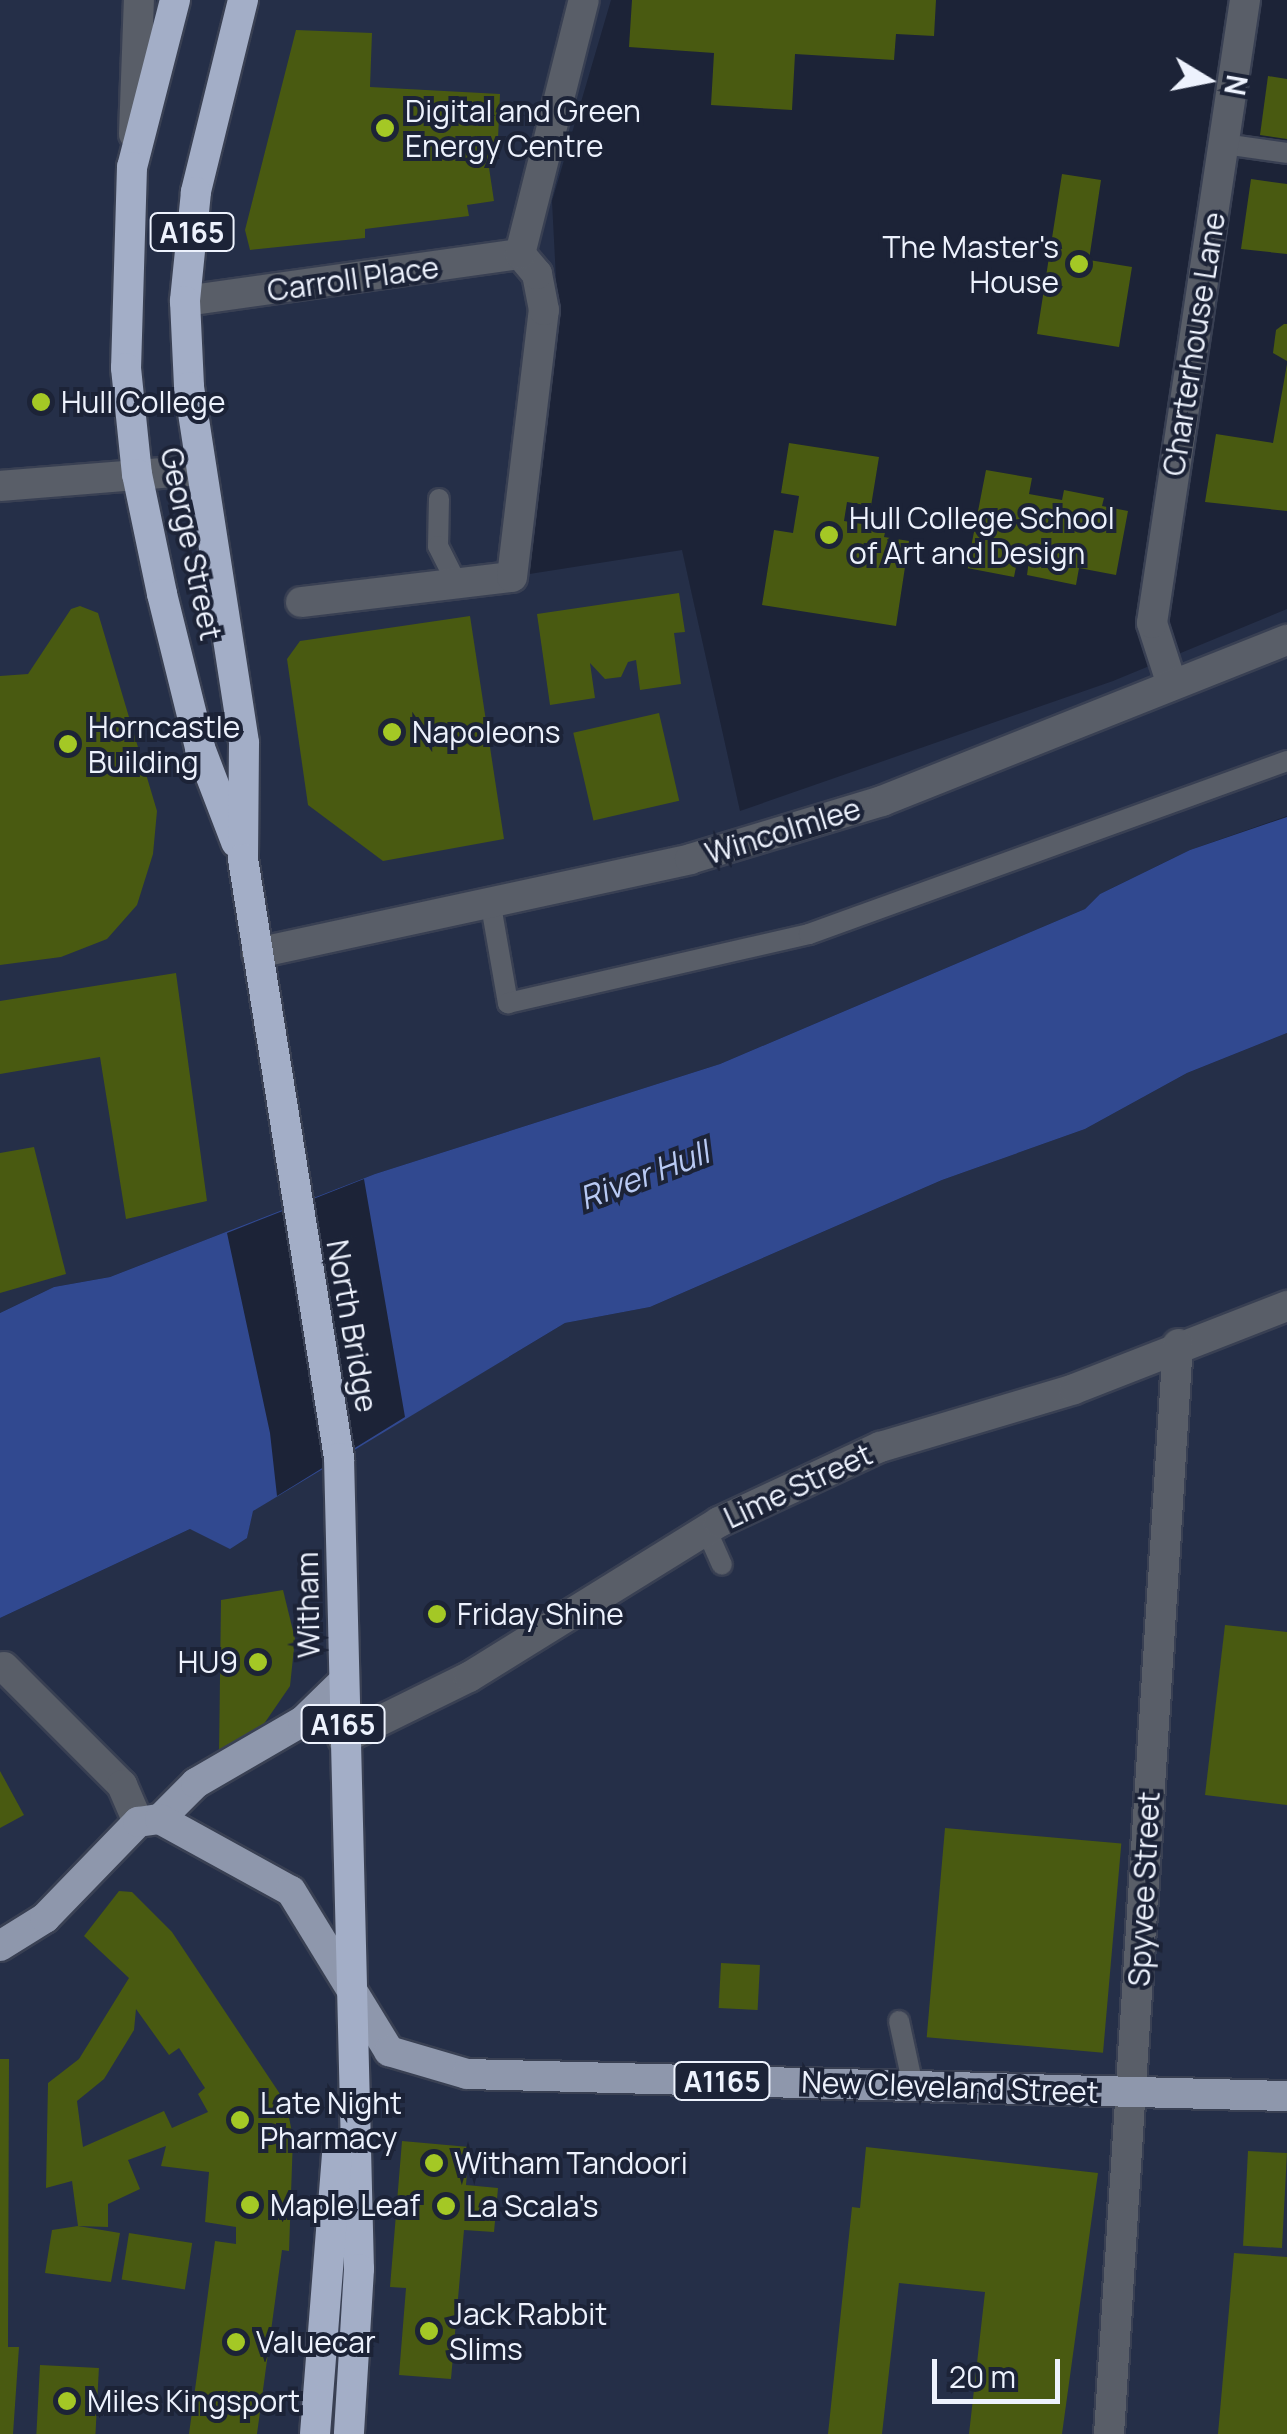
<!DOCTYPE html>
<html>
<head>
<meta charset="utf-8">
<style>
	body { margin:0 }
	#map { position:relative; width:1287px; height:2434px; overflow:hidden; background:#1c2337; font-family:Manrope,sans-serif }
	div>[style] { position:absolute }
	.built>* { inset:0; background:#252f48 }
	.water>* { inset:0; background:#314990 }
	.pier>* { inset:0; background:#1c2337 }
	.building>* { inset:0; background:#495a11; transform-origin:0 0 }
	.roads { filter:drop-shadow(2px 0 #394053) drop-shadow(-2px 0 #394053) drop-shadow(0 2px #394053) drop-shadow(0 -2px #394053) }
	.lane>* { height:20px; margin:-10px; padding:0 10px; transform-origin:10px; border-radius:10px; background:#595e68 }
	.street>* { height:30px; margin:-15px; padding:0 15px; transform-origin:15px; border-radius:15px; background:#595e68 }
	.primary>* { height:30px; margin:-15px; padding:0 15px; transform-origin:15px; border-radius:15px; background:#8e97ac }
	.highway>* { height:30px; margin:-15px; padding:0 15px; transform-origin:15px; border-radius:15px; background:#a3aec7 }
	.dots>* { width:28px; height:28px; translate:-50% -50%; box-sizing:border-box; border:5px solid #1c2337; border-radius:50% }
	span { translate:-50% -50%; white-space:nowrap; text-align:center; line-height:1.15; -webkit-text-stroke:8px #1c2337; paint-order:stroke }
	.shield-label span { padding:2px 8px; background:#1c2337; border:2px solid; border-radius:8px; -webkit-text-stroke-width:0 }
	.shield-label { font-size:28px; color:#edf2fd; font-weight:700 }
	.poi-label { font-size:30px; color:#edf2fd }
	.left { translate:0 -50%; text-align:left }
	.right { translate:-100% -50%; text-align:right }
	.street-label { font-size:30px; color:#edf2fd }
	.water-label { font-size:32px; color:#b9caf3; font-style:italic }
	.north { position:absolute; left:1157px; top:30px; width:100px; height:100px; -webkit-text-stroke:8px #1c2337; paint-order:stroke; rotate:100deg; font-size:28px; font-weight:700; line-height:40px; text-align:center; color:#edf2fd }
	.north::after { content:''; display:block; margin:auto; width:35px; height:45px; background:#edf2fd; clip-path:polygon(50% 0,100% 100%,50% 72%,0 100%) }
	.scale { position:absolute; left:932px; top:2359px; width:128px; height:45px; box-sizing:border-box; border:5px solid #edf2fd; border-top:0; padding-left:12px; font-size:30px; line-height:35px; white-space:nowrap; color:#edf2fd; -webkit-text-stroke:8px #1c2337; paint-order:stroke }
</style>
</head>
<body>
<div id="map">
	<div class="built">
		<div style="clip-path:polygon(0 0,611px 0,552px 201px,557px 298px,523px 575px,682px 550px,740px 811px,1113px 681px,1287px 609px,1287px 816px,1190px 850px,1100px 894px,1085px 909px,720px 1064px,375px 1174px,110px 1277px,54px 1287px,0 1313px)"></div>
		<div style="clip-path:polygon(1287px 1033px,1287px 2434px,0 2434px,0 1618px,190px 1529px,247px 1538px,252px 1511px,565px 1323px,650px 1307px,942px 1180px,1085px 1129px,1187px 1073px)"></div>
	</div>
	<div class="water">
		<div style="clip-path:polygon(1287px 817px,1287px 1033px,1187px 1073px,1085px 1129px,942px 1180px,650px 1307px,565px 1323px,253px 1511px,247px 1538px,230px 1549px,190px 1529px,0 1618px,0 1313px,54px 1287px,110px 1277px,375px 1174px,720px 1064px,1085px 909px,1100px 894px,1190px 850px)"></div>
	</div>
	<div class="pier">
		<div style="clip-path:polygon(364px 1179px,405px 1417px,277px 1496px,270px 1433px,227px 1233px)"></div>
	</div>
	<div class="building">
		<div style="clip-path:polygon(632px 0,936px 0,934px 36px,896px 34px,894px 60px,795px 54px,792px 110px,711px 105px,714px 53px,629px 47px)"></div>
		<div style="clip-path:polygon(296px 30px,372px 33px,370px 87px,500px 94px,497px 161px,488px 161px,494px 201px,467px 205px,469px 216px,365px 229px,365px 238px,250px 250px,245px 230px)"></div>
		<div style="clip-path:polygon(1268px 76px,1287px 79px,1287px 139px,1260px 135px)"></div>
		<div style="clip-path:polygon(1062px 174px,1101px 180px,1089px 260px,1132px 267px,1119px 347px,1037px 334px)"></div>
		<div style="clip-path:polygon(1251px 179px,1287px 184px,1287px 254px,1241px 249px)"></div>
		<div style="clip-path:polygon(1284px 324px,1287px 324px,1287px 361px,1273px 353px,1276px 330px)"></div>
		<div style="clip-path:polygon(1287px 364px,1287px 511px,1205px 502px,1216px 434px,1273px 443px)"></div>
		<div style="clip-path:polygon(789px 443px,879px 457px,871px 506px,847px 502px,844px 521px,886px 528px,884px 537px,909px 541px,896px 626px,762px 605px,774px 530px,793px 533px,799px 496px,781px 493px)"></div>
		<div style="clip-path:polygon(986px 470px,1032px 478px,1029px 494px,1062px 500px,1064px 490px,1104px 498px,1102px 506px,1128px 511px,1116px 575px,1079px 568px,1076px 585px,1027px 575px,1029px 560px,1018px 557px,1014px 577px,967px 568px)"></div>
		<div style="clip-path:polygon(679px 593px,685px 632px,674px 633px,681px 684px,640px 690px,636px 660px,628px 662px,621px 677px,605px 679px,590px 663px,595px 698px,550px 705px,537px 614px)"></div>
		<div style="clip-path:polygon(80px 606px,98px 613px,157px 811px,153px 854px,137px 905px,107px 939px,61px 957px,0 965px,0 676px,28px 674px,71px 609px)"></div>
		<div style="clip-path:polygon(470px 616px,504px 839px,383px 861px,308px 805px,287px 659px,300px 641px)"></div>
		<div style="left:659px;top:713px;width:90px;height:88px;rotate:77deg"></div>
		<div style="clip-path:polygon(176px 973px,207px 1201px,126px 1219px,100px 1057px,0 1074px,0 1001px)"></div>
		<div style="clip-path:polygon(34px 1147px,66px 1274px,0 1293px,0 1153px)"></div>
		<div style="clip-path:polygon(283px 1590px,295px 1639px,290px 1686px,257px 1734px,219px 1755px,221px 1600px)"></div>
		<div style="clip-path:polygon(1225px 1625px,1287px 1632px,1287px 1805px,1205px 1795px)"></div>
		<div style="clip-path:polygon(0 1771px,24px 1815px,0 1828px)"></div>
		<div style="left:945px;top:1828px;width:177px;height:210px;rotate:5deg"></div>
		<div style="clip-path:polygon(evenodd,119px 1891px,132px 1892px,172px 1932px,286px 2103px,293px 2137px,289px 2251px,282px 2250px,257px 2434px,189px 2434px,215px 2241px,236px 2244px,236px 2227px,205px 2222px,209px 2172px,161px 2166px,166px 2146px,128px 2160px,140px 2189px,108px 2204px,108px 2227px,78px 2226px,72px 2181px,46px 2188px,48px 2083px,79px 2059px,129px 1978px,84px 1936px,119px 1891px,136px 2009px,169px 2055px,179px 2048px,205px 2088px,198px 2094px,208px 2112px,172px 2128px,164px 2111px,83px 2147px,77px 2101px,104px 2079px,134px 2030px,136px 2009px)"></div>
		<div style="left:721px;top:1963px;width:39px;height:45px;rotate:3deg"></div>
		<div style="clip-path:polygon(0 2059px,9px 2059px,8px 2347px,19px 2347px,13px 2434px,0 2434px)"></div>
		<div style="clip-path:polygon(402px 2141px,469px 2147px,466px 2185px,498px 2188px,494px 2232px,464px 2230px,451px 2379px,399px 2375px,406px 2288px,390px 2287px)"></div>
		<div style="clip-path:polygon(866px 2147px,1098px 2173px,1062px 2434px,969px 2434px,985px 2292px,899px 2283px,882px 2434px,828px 2434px,852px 2207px,860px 2208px)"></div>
		<div style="left:1248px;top:2151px;width:39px;height:95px;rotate:3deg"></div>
		<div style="clip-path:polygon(78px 2226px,120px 2233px,111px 2282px,45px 2273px,52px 2230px)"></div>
		<div style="left:129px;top:2233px;width:64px;height:47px;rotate:9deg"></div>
		<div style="clip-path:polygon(1234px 2253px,1287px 2257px,1287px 2434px,1218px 2434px)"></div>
		<div style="left:40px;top:2365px;width:59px;height:69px;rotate:3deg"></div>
	</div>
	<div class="roads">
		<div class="lane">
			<div style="left:1224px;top:144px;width:64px;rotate:8.1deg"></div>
			<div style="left:439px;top:499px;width:47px;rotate:91.2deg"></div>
			<div style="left:438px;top:546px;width:42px;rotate:63.4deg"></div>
			<div style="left:490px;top:900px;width:105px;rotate:80.1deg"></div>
			<div style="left:508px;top:1003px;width:309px;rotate:-12.9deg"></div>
			<div style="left:809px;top:934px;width:508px;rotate:-19.9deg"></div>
			<div style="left:706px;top:1529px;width:39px;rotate:66deg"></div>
			<div style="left:899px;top:2021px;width:66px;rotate:77.8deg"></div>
		</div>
		<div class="street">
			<div style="left:134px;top:134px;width:134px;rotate:-87.9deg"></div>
			<div style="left:185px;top:301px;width:338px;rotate:-8deg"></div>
			<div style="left:0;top:486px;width:202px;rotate:-4.6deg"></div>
			<div style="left:301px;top:602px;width:212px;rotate:-6.8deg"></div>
			<div style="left:512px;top:577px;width:269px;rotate:-83.2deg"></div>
			<div style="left:544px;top:310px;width:37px;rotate:-101deg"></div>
			<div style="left:537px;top:274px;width:26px;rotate:-130deg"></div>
			<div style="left:520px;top:254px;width:262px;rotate:-75.9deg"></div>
			<div style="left:1172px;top:685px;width:65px;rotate:-107.9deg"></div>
			<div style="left:1152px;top:623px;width:630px;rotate:-81.51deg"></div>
			<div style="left:257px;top:953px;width:443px;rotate:-12.2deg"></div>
			<div style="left:690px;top:859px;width:201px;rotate:-16.8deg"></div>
			<div style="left:882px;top:801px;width:436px;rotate:-21.7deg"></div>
			<div style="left:4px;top:1667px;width:167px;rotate:45deg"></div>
			<div style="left:122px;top:1785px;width:40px;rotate:66.6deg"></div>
			<div style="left:343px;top:1739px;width:140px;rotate:-26.2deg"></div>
			<div style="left:469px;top:1677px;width:294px;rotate:-31.8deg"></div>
			<div style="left:719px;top:1522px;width:178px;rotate:-25deg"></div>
			<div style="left:880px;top:1447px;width:202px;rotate:-16.6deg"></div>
			<div style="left:1074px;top:1389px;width:229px;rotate:-21.3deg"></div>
			<div style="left:1109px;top:2434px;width:1092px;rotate:-86.38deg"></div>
		</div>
		<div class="primary">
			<div style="left:160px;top:1819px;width:51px;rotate:-45deg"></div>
			<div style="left:196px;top:1783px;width:124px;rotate:-30.1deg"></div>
			<div style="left:303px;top:1721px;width:57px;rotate:-44.3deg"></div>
			<div style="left:0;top:1946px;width:53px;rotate:-31.9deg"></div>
			<div style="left:45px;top:1918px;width:134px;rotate:-45.9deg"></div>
			<div style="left:138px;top:1822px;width:22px;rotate:-8deg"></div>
			<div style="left:160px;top:1819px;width:149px;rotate:28.8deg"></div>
			<div style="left:291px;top:1891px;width:188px;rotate:58.5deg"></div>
			<div style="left:389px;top:2051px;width:81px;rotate:16.4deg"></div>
			<div style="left:467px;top:2074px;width:820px;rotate:1.54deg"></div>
		</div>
		<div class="highway">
			<div style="left:175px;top:0;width:172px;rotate:104.4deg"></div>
			<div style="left:132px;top:167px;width:201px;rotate:91.7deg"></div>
			<div style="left:126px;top:368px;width:107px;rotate:84.1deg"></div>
			<div style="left:137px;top:474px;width:123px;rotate:78.2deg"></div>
			<div style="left:162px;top:594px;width:159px;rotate:76.1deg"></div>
			<div style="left:200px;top:748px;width:101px;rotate:69deg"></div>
			<div style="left:243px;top:0;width:198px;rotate:103.8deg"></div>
			<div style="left:196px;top:192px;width:110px;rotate:95.8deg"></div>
			<div style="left:185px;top:301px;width:86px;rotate:87.3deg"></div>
			<div style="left:189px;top:387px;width:360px;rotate:81.2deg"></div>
			<div style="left:244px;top:743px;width:116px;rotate:90.5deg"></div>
			<div style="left:243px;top:859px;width:607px;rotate:80.89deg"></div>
			<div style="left:339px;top:1458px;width:811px;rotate:88.59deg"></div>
			<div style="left:359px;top:2269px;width:165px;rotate:93.5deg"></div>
			<div style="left:315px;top:2434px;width:281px;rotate:-85.5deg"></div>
		</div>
	</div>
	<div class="dots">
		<div style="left:385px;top:128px;background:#a4c825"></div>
		<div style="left:1079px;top:264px;background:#a4c825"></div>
		<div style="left:41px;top:402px;background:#a4c825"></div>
		<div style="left:829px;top:535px;background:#a4c825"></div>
		<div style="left:392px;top:732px;background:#a4c825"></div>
		<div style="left:68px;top:744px;background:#a4c825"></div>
		<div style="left:437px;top:1614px;background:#a4c825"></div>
		<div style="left:258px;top:1662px;background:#a4c825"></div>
		<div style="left:240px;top:2120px;background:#a4c825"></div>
		<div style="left:434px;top:2163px;background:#a4c825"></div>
		<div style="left:250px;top:2205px;background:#a4c825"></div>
		<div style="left:446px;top:2206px;background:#a4c825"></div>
		<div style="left:429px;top:2331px;background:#a4c825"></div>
		<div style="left:236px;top:2342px;background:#a4c825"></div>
		<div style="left:67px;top:2401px;background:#a4c825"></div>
	</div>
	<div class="shield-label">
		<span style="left:192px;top:232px">A165</span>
		<span style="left:343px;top:1724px">A165</span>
		<span style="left:722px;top:2081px">A1165</span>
	</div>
	<div class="poi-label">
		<span class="left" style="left:405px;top:128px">Digital and Green<br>Energy Centre</span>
		<span class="right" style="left:1059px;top:264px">The Master's<br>House</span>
		<span class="left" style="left:61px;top:402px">Hull College</span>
		<span class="left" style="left:849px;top:535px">Hull College School<br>of Art and Design</span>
		<span class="left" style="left:88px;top:744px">Horncastle<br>Building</span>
		<span class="left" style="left:412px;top:732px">Napoleons</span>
		<span class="left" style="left:457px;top:1614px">Friday Shine</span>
		<span class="right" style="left:238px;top:1662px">HU9</span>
		<span class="left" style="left:260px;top:2120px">Late Night<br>Pharmacy</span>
		<span class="left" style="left:454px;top:2163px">Witham Tandoori</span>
		<span class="left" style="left:270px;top:2205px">Maple Leaf</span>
		<span class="left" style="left:466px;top:2206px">La Scala's</span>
		<span class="left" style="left:449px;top:2331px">Jack Rabbit<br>Slims</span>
		<span class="left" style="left:256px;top:2342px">Valuecar</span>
		<span class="left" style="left:87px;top:2401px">Miles Kingsport</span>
	</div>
	<div class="street-label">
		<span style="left:353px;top:279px;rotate:-8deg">Carroll Place</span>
		<span style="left:1194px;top:344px;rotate:-81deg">Charterhouse Lane</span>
		<span style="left:191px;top:544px;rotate:78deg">George Street</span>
		<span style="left:783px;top:831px;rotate:-17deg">Wincolmlee</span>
		<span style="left:352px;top:1326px;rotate:80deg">North Bridge</span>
		<span style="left:798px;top:1486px;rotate:-25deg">Lime Street</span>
		<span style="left:308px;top:1605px;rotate:-91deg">Witham</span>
		<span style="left:1144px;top:1889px;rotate:-87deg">Spyvee Street</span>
		<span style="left:950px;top:2087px;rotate:2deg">New Cleveland Street</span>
	</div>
	<div class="water-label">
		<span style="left:644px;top:1175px;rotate:-21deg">River Hull</span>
	</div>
	<div class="north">N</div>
	<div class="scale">20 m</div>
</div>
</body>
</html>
